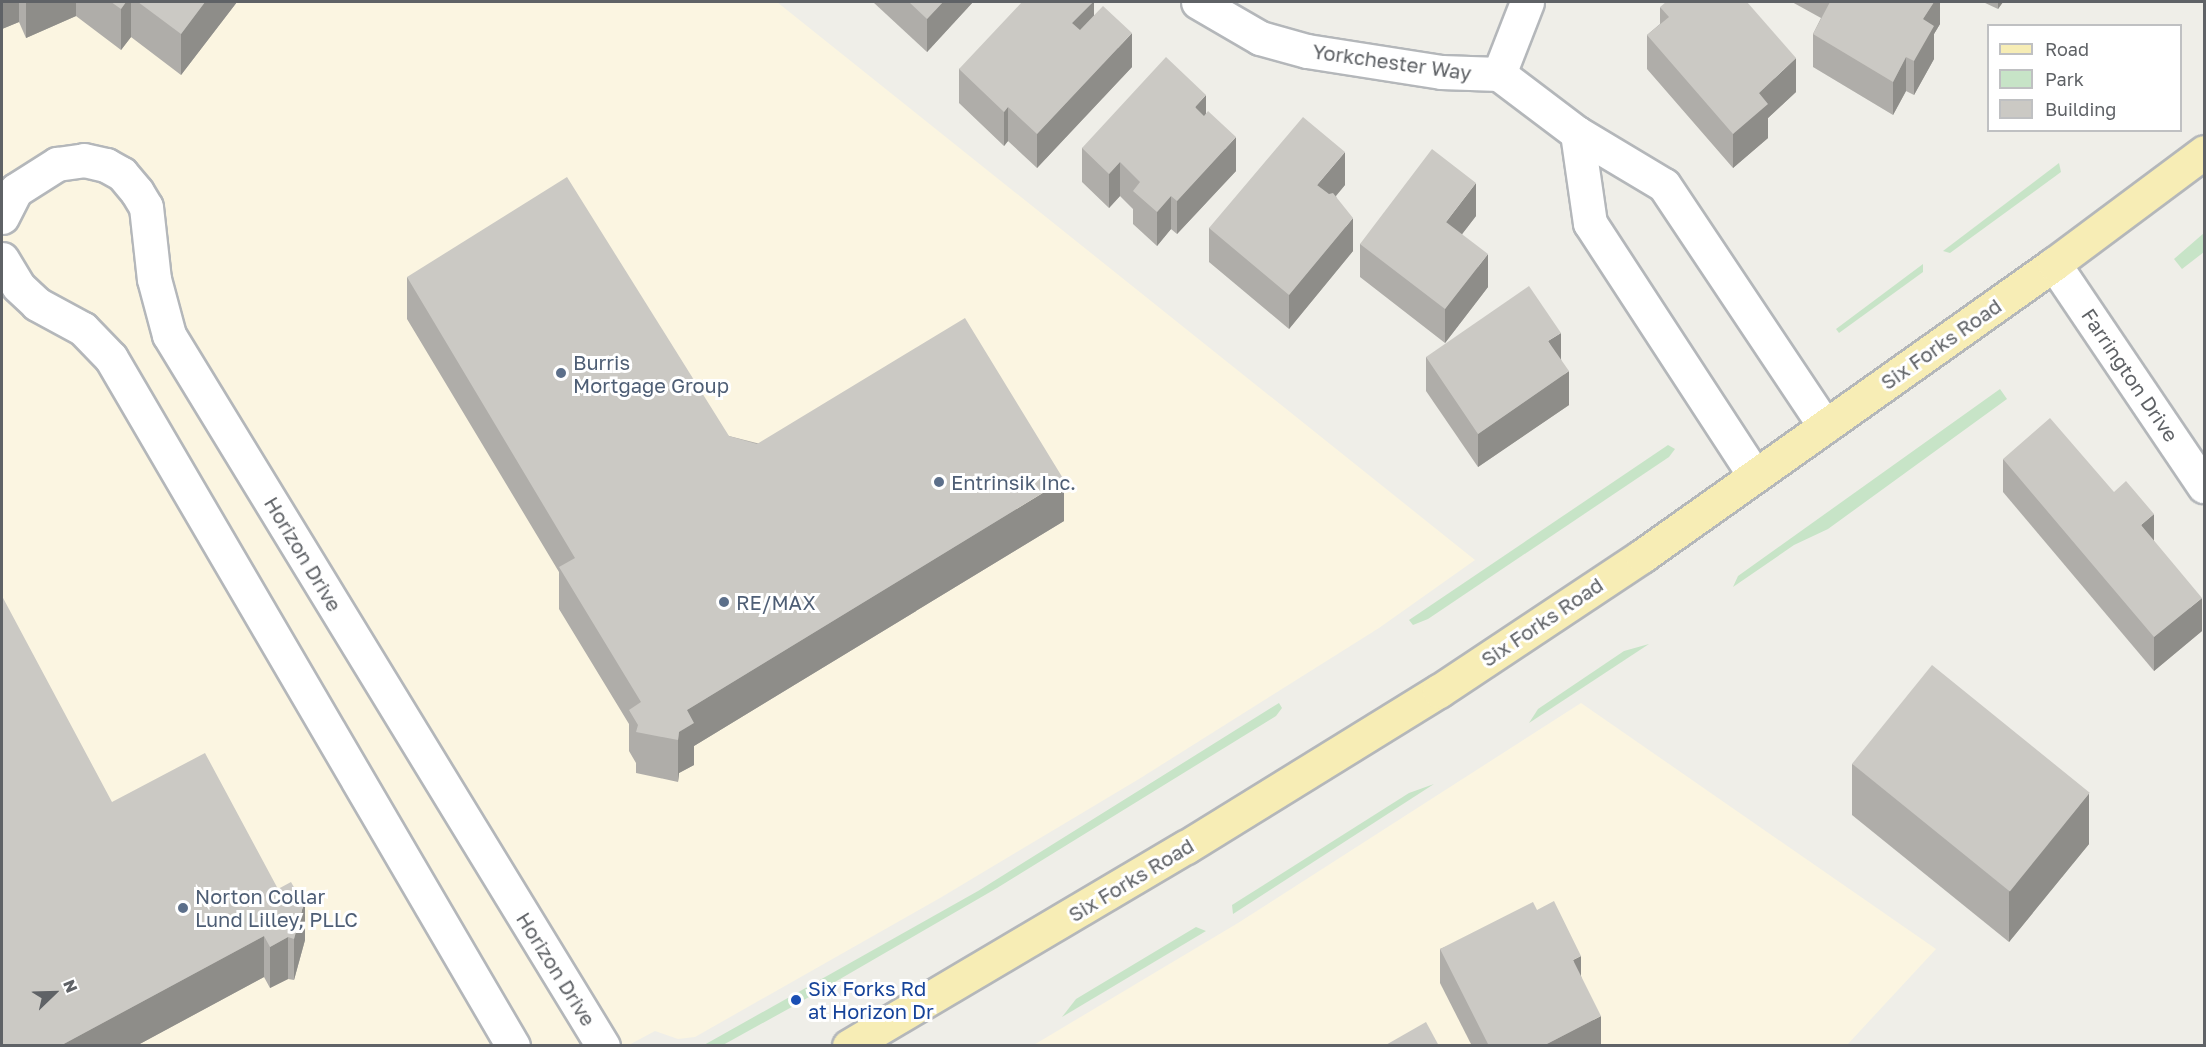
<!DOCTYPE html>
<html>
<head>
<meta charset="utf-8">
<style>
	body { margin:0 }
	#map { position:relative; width:2206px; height:1047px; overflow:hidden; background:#efeee8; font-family:"Golos Text",sans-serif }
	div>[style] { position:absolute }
	.commercial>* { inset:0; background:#fbf5e1 }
	.green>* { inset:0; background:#c7e4c7 }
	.roads { filter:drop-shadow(2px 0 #b4b7ba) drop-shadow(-2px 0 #b4b7ba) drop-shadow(0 2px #b4b7ba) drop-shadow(0 -2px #b4b7ba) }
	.minor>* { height:33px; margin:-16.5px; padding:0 16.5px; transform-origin:16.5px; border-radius:16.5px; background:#fff }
	.major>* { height:33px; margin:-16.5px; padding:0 16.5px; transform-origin:16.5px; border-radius:16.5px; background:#f7edb5 }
	.wall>* { inset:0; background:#afada9 }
	.shaded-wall>* { inset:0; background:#8e8d89 }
	.building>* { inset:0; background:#cbc9c4; transform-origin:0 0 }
	.dots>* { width:16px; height:16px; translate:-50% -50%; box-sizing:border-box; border:3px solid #fff; border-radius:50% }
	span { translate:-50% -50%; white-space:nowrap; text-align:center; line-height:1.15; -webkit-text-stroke:6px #fff; paint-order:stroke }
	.street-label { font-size:20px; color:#5f6266 }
	.service-label { font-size:20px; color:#4e5e75 }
	.left { translate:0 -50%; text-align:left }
	.transit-label { font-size:20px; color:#164399 }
	.frame { position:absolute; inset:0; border:3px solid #5f6266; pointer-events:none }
	.legend { position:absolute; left:1987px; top:24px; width:195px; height:108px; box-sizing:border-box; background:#fff; border:2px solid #bfc0c2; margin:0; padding:8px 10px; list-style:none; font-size:18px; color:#5f6266 }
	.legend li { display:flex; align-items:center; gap:12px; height:30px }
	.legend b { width:30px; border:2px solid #bfc0c2 }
	.north { position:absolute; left:24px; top:963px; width:60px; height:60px; -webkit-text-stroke:4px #fff; paint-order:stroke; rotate:67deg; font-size:16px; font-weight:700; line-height:24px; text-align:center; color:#5f6266 }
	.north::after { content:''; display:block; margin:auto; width:21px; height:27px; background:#5f6266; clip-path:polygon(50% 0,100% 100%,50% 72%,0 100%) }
</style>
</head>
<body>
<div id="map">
	<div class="commercial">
		<div style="clip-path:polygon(2px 2px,777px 2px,1475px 560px,1379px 628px,1139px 779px,940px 898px,695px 1037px,678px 1039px,655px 1031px,627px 1046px,2px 1046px)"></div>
		<div style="clip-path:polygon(1581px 703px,1936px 949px,1847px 1045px,1032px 1046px,1238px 923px)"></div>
	</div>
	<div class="green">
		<div style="clip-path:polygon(2059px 163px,2061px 172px,1950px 253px,1943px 251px)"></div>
		<div style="clip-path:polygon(2204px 233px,2204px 252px,2182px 269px,2174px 259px)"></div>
		<div style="clip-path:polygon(1923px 264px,1923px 272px,1839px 333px,1836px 329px)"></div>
		<div style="clip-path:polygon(2000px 389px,2007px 399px,1828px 529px,1794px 545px,1733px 587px,1738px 576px)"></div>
		<div style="clip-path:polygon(1668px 445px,1675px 449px,1669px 457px,1428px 619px,1413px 625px,1409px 620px)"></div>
		<div style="clip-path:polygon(1649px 644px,1529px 723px,1538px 709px,1624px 651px)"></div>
		<div style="clip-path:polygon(1279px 703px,1282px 708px,1276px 716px,997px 888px,790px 1008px,723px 1045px,704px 1045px,978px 891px)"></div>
		<div style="clip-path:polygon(1434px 784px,1233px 914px,1232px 905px,1409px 793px)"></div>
		<div style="clip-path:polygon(1196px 927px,1206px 931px,1062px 1017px,1076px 999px)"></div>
	</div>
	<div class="roads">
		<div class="minor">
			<div style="left:1198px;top:2px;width:72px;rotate:30.1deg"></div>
			<div style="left:1260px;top:38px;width:49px;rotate:15.5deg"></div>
			<div style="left:1307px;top:51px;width:136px;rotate:8.9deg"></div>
			<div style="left:1441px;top:72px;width:58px;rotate:2deg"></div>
			<div style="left:1499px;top:74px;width:98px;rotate:37.1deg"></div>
			<div style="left:1577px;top:133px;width:101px;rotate:30.9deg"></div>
			<div style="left:1664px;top:185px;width:290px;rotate:56.3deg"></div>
			<div style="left:1499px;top:74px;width:77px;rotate:-68.7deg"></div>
			<div style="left:1577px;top:133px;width:91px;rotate:81.8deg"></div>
			<div style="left:1590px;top:223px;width:301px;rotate:56.9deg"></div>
			<div style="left:2px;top:217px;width:30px;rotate:-63deg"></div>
			<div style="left:16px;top:190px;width:49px;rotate:-32.4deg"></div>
			<div style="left:57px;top:164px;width:27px;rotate:-8deg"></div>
			<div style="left:84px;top:160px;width:23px;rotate:13deg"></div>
			<div style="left:106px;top:165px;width:18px;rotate:29deg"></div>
			<div style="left:122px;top:174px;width:23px;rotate:50deg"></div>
			<div style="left:137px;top:192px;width:17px;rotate:59deg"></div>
			<div style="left:146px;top:207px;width:72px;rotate:83.7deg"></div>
			<div style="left:154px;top:279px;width:58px;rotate:75deg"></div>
			<div style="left:169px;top:335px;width:833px;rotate:58.6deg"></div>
			<div style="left:2px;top:259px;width:31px;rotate:59deg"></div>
			<div style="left:18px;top:286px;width:26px;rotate:43deg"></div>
			<div style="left:37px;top:304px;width:52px;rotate:28.5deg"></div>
			<div style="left:83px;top:329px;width:40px;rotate:46deg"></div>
			<div style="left:111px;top:358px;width:797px;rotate:59.7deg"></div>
			<div style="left:2054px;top:264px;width:268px;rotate:56deg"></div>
		</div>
		<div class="major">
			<div style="left:849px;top:1046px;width:391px;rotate:-30.6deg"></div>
			<div style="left:1186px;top:847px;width:297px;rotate:-31.7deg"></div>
			<div style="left:1439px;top:691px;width:244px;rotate:-33.6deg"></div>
			<div style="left:1642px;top:556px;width:505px;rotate:-35.33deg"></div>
			<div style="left:2054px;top:264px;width:187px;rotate:-36.7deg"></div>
		</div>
	</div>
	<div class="wall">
		<div style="clip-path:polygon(2px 2px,237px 2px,181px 75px,131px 37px,121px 50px,76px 16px,26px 38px,19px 22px,2px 29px)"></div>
		<div style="clip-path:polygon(873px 2px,973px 2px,927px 52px)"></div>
		<div style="clip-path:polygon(1094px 2px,1094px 15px,1132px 67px,1037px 168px,1008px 141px,1004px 146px,959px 103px,959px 69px)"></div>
		<div style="clip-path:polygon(1792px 2px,1940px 2px,1940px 24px,1934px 34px,1934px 59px,1914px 95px,1906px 91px,1893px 115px,1813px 67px,1813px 34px,1821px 18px)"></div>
		<div style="clip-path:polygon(1983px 2px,2003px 2px,1998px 9px)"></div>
		<div style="clip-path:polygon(1660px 7px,1796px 92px,1768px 118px,1768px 138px,1733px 168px,1647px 69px,1647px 35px,1660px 24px)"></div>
		<div style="clip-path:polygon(1206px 113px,1236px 171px,1177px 234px,1171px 229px,1157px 246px,1133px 224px,1133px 209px,1120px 196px,1109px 208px,1082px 182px,1082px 148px)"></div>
		<div style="clip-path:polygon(1345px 185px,1336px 196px,1353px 251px,1289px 329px,1209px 262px,1209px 228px)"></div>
		<div style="clip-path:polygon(1476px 216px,1462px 234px,1488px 287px,1445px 343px,1360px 277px,1360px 244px)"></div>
		<div style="clip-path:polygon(407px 277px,729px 436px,1064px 521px,694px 746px,694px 765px,679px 773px,678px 782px,636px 773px,636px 763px,629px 751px,629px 724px,559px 609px,559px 572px,407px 319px)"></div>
		<div style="clip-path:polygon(1426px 357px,1561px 359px,1569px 405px,1478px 467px,1426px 391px)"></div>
		<div style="clip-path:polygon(2003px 459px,2154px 541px,2202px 631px,2154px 671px,2003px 492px)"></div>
		<div style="clip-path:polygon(1852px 764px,2089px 844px,2009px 942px,1852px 815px)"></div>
		<div style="clip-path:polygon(112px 802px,305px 940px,294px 980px,288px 979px,270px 988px,264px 977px,136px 1046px,2px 1046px)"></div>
		<div style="clip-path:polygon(1537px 910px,1581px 976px,1601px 1046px,1472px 1046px,1440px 983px,1440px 949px)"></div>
	</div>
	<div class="shaded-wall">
		<div style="clip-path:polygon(2px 2px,19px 2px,19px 22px,2px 29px)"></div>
		<div style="clip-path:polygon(26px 2px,76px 2px,76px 16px,26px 38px)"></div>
		<div style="clip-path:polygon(126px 2px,131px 2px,131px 37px,121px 50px,121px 9px)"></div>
		<div style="clip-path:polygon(205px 2px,237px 2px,181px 75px,181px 34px)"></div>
		<div style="clip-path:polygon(943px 2px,973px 2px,927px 52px,927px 19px)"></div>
		<div style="clip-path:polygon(1093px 2px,1094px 2px,1094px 34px,1072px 57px,1072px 23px)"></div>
		<div style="clip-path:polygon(1934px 2px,1940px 2px,1940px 24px,1934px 34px,1934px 59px,1914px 95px,1914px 61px,1923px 19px)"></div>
		<div style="clip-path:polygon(1998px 2px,2003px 2px,1998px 9px)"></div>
		<div style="clip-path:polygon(1132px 33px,1132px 67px,1037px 168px,1037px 134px)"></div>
		<div style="clip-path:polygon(1906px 57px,1906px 91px,1893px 115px,1893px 82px)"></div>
		<div style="clip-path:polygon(1796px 58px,1796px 92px,1768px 118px,1768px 138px,1733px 168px,1733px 134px,1759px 93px)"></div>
		<div style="clip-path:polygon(1206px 95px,1206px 128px,1195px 107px)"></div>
		<div style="clip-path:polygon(1008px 107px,1008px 141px,1004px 146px,1004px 112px)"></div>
		<div style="clip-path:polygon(1236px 137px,1236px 171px,1177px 234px,1177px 201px)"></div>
		<div style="clip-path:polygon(1345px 152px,1345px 185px,1317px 218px,1317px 185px)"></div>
		<div style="clip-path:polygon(1120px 162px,1120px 196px,1109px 208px,1109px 174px)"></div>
		<div style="clip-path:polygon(1476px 183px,1476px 216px,1446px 255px,1446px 222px)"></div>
		<div style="clip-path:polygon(1171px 196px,1171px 229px,1157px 246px,1157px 212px)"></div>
		<div style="clip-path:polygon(1353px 218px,1353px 251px,1289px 329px,1289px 295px)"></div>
		<div style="clip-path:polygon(1488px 254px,1488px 287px,1445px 343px,1445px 309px)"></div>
		<div style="clip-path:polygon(1561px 333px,1561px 366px,1548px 341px)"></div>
		<div style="clip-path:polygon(1569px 371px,1569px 405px,1478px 467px,1478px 434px)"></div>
		<div style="clip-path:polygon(1064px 480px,1064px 521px,694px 746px,694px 765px,679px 773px,678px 782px,678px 740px,679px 732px,687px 710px)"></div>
		<div style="clip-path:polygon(2154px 514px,2154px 548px,2141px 525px)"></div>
		<div style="clip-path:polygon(2202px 598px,2202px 631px,2154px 671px,2154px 637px)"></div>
		<div style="clip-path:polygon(2089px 793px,2089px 844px,2009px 942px,2009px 891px)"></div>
		<div style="clip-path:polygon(305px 899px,305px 940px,294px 980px,294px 939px)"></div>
		<div style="clip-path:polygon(264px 936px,264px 977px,136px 1046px,60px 1046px)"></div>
		<div style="clip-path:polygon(288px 937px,288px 979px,270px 988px,270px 947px)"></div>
		<div style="clip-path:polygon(1581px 956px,1581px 989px,1573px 960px)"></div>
		<div style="clip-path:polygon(1601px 1016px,1601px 1046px,1543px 1046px)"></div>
	</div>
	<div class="building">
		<div style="clip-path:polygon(111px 2px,126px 2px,121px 9px)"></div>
		<div style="clip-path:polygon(138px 2px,205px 2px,181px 34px)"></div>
		<div style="clip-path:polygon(909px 2px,943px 2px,927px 19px)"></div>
		<div style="clip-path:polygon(1022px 2px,1093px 2px,1072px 23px,1080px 30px,1103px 6px,1132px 33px,1037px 134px,1008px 107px,1004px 112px,959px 69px)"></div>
		<div style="clip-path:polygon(1666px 2px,1747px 2px,1796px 58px,1759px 93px,1768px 104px,1733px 134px,1647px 35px,1669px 17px,1660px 7px)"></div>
		<div style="clip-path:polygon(1830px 2px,1934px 2px,1923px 19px,1934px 26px,1914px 61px,1906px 57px,1893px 82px,1813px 34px)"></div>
		<div style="clip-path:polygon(1166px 57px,1206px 95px,1195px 107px,1204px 116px,1208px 111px,1236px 137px,1177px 201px,1171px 196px,1157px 212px,1133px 191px,1140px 182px,1120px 162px,1109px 174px,1082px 148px)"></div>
		<div style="clip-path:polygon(1303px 117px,1345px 152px,1317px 185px,1329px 194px,1333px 193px,1353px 218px,1289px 295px,1209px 228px)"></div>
		<div style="clip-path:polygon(1432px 149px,1476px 183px,1446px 222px,1488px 254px,1445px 309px,1360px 244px)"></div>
		<div style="clip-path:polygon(567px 177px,729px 436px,757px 444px,965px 318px,1064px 480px,687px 710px,694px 723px,679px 732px,678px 740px,636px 732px,638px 725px,629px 710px,641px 702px,559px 567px,575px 558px,407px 277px)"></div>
		<div style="clip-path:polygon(1529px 286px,1561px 333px,1548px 341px,1569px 371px,1478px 434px,1426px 357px)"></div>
		<div style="clip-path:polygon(2050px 418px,2114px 492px,2126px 481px,2154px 514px,2141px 525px,2202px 598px,2154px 637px,2003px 459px)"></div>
		<div style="clip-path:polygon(2px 596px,112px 802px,205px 753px,278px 889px,291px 882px,300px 898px,305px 899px,294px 939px,288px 937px,270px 947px,264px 936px,60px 1046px,2px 1046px)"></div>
		<div style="left:1932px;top:665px;width:203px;height:127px;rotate:39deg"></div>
		<div style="clip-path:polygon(1554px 901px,1581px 956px,1573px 960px,1601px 1016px,1543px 1046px,1489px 1046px,1440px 949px,1533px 902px,1537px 910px)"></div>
		<div style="clip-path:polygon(1426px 1022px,1439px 1046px,1384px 1046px)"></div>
	</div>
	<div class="dots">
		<div style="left:561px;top:373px;background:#5c6f8a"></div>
		<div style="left:939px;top:482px;background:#5c6f8a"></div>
		<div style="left:724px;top:602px;background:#5c6f8a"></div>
		<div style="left:183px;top:908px;background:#5c6f8a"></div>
		<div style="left:796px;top:1000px;background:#1a4fb4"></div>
	</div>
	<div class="street-label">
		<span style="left:1392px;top:62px;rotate:8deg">Yorkchester Way</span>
		<span style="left:1941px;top:344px;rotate:-35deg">Six Forks Road</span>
		<span style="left:2130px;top:375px;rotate:56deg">Farrington Drive</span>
		<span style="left:303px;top:554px;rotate:59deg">Horizon Drive</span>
		<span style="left:1542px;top:622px;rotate:-34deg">Six Forks Road</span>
		<span style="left:1131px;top:880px;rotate:-31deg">Six Forks Road</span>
		<span style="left:556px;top:969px;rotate:58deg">Horizon Drive</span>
	</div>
	<div class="service-label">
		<span class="left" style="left:573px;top:374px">Burris<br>Mortgage Group</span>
		<span class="left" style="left:951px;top:482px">Entrinsik Inc.</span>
		<span class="left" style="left:736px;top:602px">RE/MAX</span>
		<span class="left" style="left:195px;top:908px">Norton Collar<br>Lund Lilley, PLLC</span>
	</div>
	<div class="transit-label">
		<span class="left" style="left:808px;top:1000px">Six Forks Rd<br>at Horizon Dr</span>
	</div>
	<div class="frame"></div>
	<ul class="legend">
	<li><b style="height:8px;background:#f7edb5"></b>Road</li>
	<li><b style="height:16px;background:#c7e4c7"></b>Park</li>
	<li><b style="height:16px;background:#cbc9c4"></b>Building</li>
	</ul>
	<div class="north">N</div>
</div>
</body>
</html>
